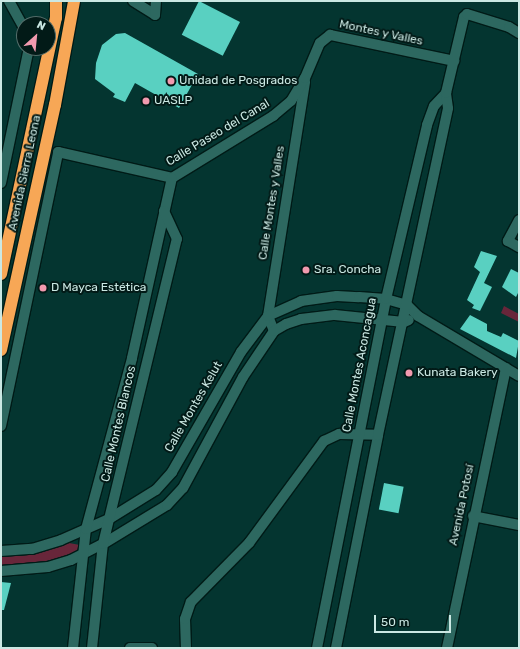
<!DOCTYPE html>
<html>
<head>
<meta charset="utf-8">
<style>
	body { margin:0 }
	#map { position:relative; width:520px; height:649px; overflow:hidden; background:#043530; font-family:Rubik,sans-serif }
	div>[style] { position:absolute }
	.green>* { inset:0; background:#68263a }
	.building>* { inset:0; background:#59d0c1; transform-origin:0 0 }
	.roads { filter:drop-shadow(1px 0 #001b17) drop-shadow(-1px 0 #001b17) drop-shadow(0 1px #001b17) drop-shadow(0 -1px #001b17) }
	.minor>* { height:10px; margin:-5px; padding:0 5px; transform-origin:5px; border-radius:5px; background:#2d6860 }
	.highway>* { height:12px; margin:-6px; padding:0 6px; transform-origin:6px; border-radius:6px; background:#f7a756 }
	.dots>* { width:11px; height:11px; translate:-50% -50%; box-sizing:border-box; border:2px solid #021a17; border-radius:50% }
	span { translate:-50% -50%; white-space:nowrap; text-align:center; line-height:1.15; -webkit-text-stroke:4px #021a17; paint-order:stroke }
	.street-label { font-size:12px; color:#cbe8e3 }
	.poi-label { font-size:12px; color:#cbe8e3 }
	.left { translate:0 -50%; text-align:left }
	.frame { position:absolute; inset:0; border:2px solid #cbe8e3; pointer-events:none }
	.north { position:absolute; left:16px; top:16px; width:40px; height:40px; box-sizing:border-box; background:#021a17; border:1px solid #526c69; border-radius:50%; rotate:27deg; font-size:11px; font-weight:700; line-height:16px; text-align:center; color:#cbe8e3 }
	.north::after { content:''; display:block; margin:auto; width:14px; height:18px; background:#f29aaf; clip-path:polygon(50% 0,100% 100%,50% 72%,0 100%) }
	.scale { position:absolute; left:374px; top:615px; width:77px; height:18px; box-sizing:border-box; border:2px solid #cbe8e3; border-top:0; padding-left:5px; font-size:12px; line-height:14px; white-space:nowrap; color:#cbe8e3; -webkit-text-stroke:3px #021a17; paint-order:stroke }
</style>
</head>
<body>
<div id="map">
	<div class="green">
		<div style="clip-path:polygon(504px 306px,519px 314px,519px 322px,501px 313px)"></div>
		<div style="clip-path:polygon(69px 543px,80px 545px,76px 555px,36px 563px,1px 565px,1px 555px,35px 553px)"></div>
	</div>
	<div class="building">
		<div style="left:199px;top:1px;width:46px;height:38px;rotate:27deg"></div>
		<div style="clip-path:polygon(125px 33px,198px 74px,179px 108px,135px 83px,125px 102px,113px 97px,115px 94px,95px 79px,96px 63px,102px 45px,116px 34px)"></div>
		<div style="clip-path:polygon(481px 251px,497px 256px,484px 283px,492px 287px,480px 311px,472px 308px,474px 305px,467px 300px,480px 272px,474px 267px)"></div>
		<div style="clip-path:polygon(511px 269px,519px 273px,519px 291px,516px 297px,502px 287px)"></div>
		<div style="clip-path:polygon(470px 315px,487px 324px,487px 331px,501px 337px,503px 333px,519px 341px,516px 358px,460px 329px)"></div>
		<div style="left:384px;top:483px;width:20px;height:27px;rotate:11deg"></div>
		<div style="clip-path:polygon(1px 582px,11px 583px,4px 610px,1px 610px)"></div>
	</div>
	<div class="roads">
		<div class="minor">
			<div style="left:9px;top:1px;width:31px;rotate:61deg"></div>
			<div style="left:133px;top:1px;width:26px;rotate:32deg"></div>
			<div style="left:155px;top:15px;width:14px;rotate:-86deg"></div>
			<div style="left:1px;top:183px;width:138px;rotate:-78.3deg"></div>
			<div style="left:519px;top:220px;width:24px;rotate:118deg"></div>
			<div style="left:508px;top:241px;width:13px;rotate:29deg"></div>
			<div style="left:274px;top:331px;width:16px;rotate:-112deg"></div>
			<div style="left:268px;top:316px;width:237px;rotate:-81deg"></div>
			<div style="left:1px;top:426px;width:280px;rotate:-78.2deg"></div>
			<div style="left:58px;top:152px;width:117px;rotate:12.8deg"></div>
			<div style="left:172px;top:178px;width:119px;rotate:-31.5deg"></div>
			<div style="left:273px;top:116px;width:23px;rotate:-40deg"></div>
			<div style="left:291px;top:101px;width:27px;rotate:-59deg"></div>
			<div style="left:305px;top:78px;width:38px;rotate:-67deg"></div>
			<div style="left:320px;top:43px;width:13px;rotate:-39deg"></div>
			<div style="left:330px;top:35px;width:127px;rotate:11.8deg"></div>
			<div style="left:473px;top:516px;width:47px;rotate:11.1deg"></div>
			<div style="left:1px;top:551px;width:31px;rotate:-4deg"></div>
			<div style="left:32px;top:549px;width:30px;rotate:-17deg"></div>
			<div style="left:61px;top:540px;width:52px;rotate:-23.6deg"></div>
			<div style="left:109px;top:519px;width:55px;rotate:-31.7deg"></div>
			<div style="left:156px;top:490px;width:24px;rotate:-48deg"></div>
			<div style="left:172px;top:472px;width:138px;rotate:-60.1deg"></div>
			<div style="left:241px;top:352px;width:45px;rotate:-53.1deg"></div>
			<div style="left:268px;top:316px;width:36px;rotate:-24deg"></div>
			<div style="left:301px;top:301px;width:36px;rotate:-8deg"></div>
			<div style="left:337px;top:296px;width:22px;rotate:3deg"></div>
			<div style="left:359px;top:297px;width:27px;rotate:4deg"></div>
			<div style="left:386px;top:299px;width:22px;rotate:16deg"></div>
			<div style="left:407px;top:305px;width:16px;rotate:45deg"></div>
			<div style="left:418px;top:316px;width:117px;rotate:30.7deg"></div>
			<div style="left:1px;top:571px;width:47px;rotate:-4.9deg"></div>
			<div style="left:48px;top:567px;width:24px;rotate:-17deg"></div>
			<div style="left:71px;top:560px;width:36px;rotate:-27deg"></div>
			<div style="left:103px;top:544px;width:75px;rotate:-31.4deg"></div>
			<div style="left:167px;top:505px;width:23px;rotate:-47deg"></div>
			<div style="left:183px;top:488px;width:126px;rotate:-61.6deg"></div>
			<div style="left:243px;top:377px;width:55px;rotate:-56deg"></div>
			<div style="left:274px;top:331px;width:14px;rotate:-30deg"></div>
			<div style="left:286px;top:324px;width:16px;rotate:-18deg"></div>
			<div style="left:301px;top:319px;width:34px;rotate:-7deg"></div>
			<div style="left:335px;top:315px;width:69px;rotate:5.8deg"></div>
			<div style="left:404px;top:322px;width:5px;rotate:-22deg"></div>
			<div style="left:73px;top:648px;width:120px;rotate:-83.8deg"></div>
			<div style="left:86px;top:529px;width:177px;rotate:-74.9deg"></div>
			<div style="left:132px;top:358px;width:184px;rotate:-77.5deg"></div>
			<div style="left:92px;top:648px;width:105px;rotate:-84deg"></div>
			<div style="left:103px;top:544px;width:314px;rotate:-76.4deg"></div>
			<div style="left:177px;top:239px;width:31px;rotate:-115deg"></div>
			<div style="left:130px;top:648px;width:22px"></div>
			<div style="left:186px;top:648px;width:29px;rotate:-92deg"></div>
			<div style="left:185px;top:619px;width:18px;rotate:-71deg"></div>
			<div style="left:191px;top:602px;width:83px;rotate:-45.5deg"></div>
			<div style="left:249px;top:543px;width:127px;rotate:-53.7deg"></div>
			<div style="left:324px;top:441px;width:17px;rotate:-25deg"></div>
			<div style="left:339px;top:434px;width:39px;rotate:1deg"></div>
			<div style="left:317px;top:648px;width:356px;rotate:-78.8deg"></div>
			<div style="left:386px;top:299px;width:179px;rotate:-76.7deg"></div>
			<div style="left:427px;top:125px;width:20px;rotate:-70deg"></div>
			<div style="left:434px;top:106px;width:18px;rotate:-47deg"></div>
			<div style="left:336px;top:648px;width:217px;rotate:-78.8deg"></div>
			<div style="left:378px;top:435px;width:334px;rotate:-77.9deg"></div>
			<div style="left:448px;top:108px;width:15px;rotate:-98deg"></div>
			<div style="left:446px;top:93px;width:78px;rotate:-76.7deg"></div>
			<div style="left:464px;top:17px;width:4px;rotate:-45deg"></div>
			<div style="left:467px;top:14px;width:44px;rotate:17.2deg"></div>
			<div style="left:509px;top:27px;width:12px;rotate:31deg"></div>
			<div style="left:447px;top:648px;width:286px;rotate:-78.1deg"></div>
		</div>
		<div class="highway">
			<div style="left:1px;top:274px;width:262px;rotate:-77.9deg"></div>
			<div style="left:56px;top:18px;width:17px;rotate:-90deg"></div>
			<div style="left:1px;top:350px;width:251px;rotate:-77.6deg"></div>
			<div style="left:55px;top:105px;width:106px;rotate:-79.6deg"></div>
		</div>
	</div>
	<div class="dots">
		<div style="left:171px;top:81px;background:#f29aaf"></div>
		<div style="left:146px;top:101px;background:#f29aaf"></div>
		<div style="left:306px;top:270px;background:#f29aaf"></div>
		<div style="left:43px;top:288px;background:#f29aaf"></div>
		<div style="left:409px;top:373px;background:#f29aaf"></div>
	</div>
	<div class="street-label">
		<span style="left:381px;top:33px;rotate:12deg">Montes y Valles</span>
		<span style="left:218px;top:133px;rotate:-31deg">Calle Paseo del Canal</span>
		<span style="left:25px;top:173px;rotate:-78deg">Avenida Sierra Leona</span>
		<span style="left:272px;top:203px;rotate:-81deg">Calle Montes y Valles</span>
		<span style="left:360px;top:365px;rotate:-79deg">Calle Montes Aconcagua</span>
		<span style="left:194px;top:407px;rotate:-60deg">Calle Montes Kelut</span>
		<span style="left:119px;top:424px;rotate:-77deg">Calle Montes Blancos</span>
		<span style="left:462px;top:505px;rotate:-78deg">Avenida Potosí</span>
	</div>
	<div class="poi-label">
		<span class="left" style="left:179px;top:81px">Unidad de Posgrados</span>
		<span class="left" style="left:154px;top:101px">UASLP</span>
		<span class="left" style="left:314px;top:270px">Sra. Concha</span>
		<span class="left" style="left:51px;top:288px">D Mayca Estética</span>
		<span class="left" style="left:417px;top:373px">Kunata Bakery</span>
	</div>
	<div class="frame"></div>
	<div class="north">N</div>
	<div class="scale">50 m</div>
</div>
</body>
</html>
